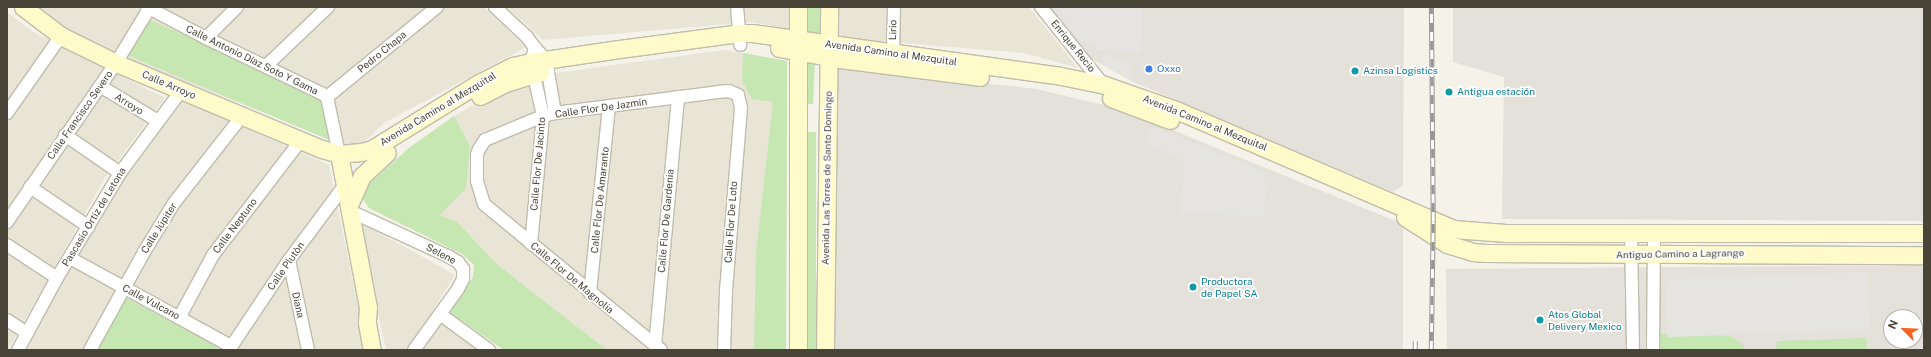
<!DOCTYPE html>
<html>
<head>
<meta charset="utf-8">
<style>
	body { margin:0 }
	#map { position:relative; width:1931px; height:357px; overflow:hidden; background:#f4f2e9; font-family:"Public Sans",sans-serif }
	div>[style] { position:absolute }
	.residential>* { inset:0; background:#e8e5d7 }
	.industrial>* { inset:0; background:#e4e1da }
	.green>* { inset:0; background:#c6e7b2; transform-origin:0 0 }
	.parking>* { inset:0; background:#e5e4e0; transform-origin:0 0 }
	.roads { filter:drop-shadow(1px 0 #bfbcab) drop-shadow(-1px 0 #bfbcab) drop-shadow(0 1px #bfbcab) drop-shadow(0 -1px #bfbcab) }
	.street>* { height:12px; margin:-6px; padding:0 6px; transform-origin:6px; border-radius:6px; background:#fff }
	.secondary>* { height:17px; margin:-8.5px; padding:0 8.5px; transform-origin:8.5px; border-radius:8.5px; background:#fefac9 }
	.rail>* { height:4.5px; margin-top:-2.25px; transform-origin:0; background:repeating-linear-gradient(90deg,#fff 0 9px,#979797 0 18px); box-sizing:border-box; border-block:1px solid #979797 }
	.dots>* { width:11px; height:11px; translate:-50% -50%; box-sizing:border-box; border:2px solid #fff; border-radius:50% }
	span { translate:-50% -50%; white-space:nowrap; text-align:center; line-height:1.15; -webkit-text-stroke:3.5px #fff; paint-order:stroke }
	.street-label { font-size:10px; color:#484437 }
	.shop-label { font-size:10px; color:#366cbe }
	.left { translate:0 -50%; text-align:left }
	.culture-label { font-size:10px; color:#0d838f }
	.frame { position:absolute; inset:0; border:8px solid #484437; pointer-events:none }
	.north { position:absolute; left:1883px; top:309px; width:40px; height:40px; box-sizing:border-box; background:#fff; border:1px solid #b6b4af; border-radius:50%; rotate:294deg; font-size:11px; font-weight:700; line-height:16px; text-align:center; color:#484437 }
	.north::after { content:''; display:block; margin:auto; width:14px; height:18px; background:#f6631e; clip-path:polygon(50% 0,100% 100%,50% 72%,0 100%) }
</style>
</head>
<body>
<div id="map">
	<div class="residential">
		<div style="clip-path:polygon(32px 7px,484px 7px,526px 47px,384px 123px,356px 150px,142px 64px,60px 28px)"></div>
		<div style="clip-path:polygon(507px 7px,1029px 7px,1078px 68px,1024px 53px,841px 38px,750px 22px,543px 40px)"></div>
		<div style="clip-path:polygon(7px 12px,33px 32px,165px 98px,105px 178px,8px 350px)"></div>
		<div style="clip-path:polygon(724px 50px,787px 61px,786px 350px,607px 350px,498px 265px,457px 222px,367px 186px,409px 148px,454px 116px,520px 78px)"></div>
		<div style="clip-path:polygon(183px 101px,329px 165px,367px 350px,23px 350px,114px 193px)"></div>
		<div style="clip-path:polygon(358px 221px,455px 275px,431px 313px,483px 350px,386px 350px)"></div>
	</div>
	<div class="industrial">
		<div style="clip-path:polygon(1049px 7px,1404px 7px,1403px 186px,1393px 192px,1133px 82px,1090px 58px)"></div>
		<div style="clip-path:polygon(1453px 7px,1924px 7px,1924px 221px,1502px 219px,1504px 77px,1453px 62px)"></div>
		<div style="clip-path:polygon(834px 67px,1036px 89px,1121px 109px,1403px 224px,1403px 350px,834px 350px)"></div>
		<div style="clip-path:polygon(evenodd,1924px 265px,1924px 350px,1447px 350px,1446px 269px,1924px 265px,1891px 317px,1915px 317px,1915px 341px,1891px 341px,1891px 317px)"></div>
	</div>
	<div class="green">
		<div style="clip-path:polygon(801px 7px,821px 7px,821px 37px,800px 33px)"></div>
		<div style="clip-path:polygon(146px 18px,318px 95px,332px 141px,129px 56px)"></div>
		<div style="clip-path:polygon(743px 53px,787px 61px,786px 350px,754px 350px,756px 252px,773px 102px,752px 99px,742px 81px)"></div>
		<div style="clip-path:polygon(805px 55px,815px 59px,813px 104px,805px 104px)"></div>
		<div style="clip-path:polygon(454px 116px,470px 146px,466px 188px,440px 215px,457px 222px,498px 265px,607px 350px,504px 350px,449px 312px,473px 277px,474px 265px,462px 254px,369px 208px,363px 199px,367px 186px,409px 148px)"></div>
		<div style="left:806px;top:132px;width:10px;height:218px"></div>
		<div style="clip-path:polygon(126px 298px,218px 347px,216px 350px,102px 350px,98px 348px)"></div>
		<div style="clip-path:polygon(1659px 334px,1731px 336px,1744px 346px,1744px 350px,1659px 350px)"></div>
		<div style="clip-path:polygon(1866px 338px,1867px 350px,1776px 350px,1777px 341px)"></div>
	</div>
	<div class="parking">
		<div style="clip-path:polygon(1053px 7px,1142px 7px,1141px 52px,1095px 50px,1097px 42px,1080px 41px)"></div>
		<div style="clip-path:polygon(1102px 54px,1114px 56px,1112px 60px,1132px 62px,1131px 79px,1101px 64px)"></div>
		<div style="clip-path:polygon(1152px 126px,1265px 172px,1264px 216px,1183px 213px,1184px 161px,1145px 143px)"></div>
		<div style="left:1868px;top:272px;width:58px;height:203px;rotate:88deg"></div>
	</div>
	<div class="roads">
		<div class="street">
			<div style="left:147px;top:7px;width:67px;rotate:27.7deg"></div>
			<div style="left:206px;top:38px;width:127px;rotate:25.6deg"></div>
			<div style="left:321px;top:93px;width:7px;rotate:34deg"></div>
			<div style="left:327px;top:97px;width:58px;rotate:78.1deg"></div>
			<div style="left:495px;top:7px;width:44px;rotate:43.2deg"></div>
			<div style="left:527px;top:37px;width:14px;rotate:54deg"></div>
			<div style="left:535px;top:48px;width:16px;rotate:47deg"></div>
			<div style="left:546px;top:60px;width:54px;rotate:80.4deg"></div>
			<div style="left:737px;top:7px;width:38px;rotate:85deg"></div>
			<div style="left:1041px;top:7px;width:102px;rotate:51.3deg"></div>
			<div style="left:206px;top:38px;width:44px;rotate:-45deg"></div>
			<div style="left:893px;top:54px;width:47px;rotate:-88.8deg"></div>
			<div style="left:266px;top:66px;width:86px;rotate:-43.6deg"></div>
			<div style="left:100px;top:86px;width:68px;rotate:31.1deg"></div>
			<div style="left:327px;top:97px;width:142px;rotate:-39.3deg"></div>
			<div style="left:7px;top:113px;width:94px;rotate:-55deg"></div>
			<div style="left:65px;top:135px;width:67px;rotate:34.6deg"></div>
			<div style="left:30px;top:187px;width:71px;rotate:34.1deg"></div>
			<div style="left:350px;top:211px;width:108px;rotate:24.7deg"></div>
			<div style="left:448px;top:256px;width:12px;rotate:31deg"></div>
			<div style="left:458px;top:262px;width:9px;rotate:54deg"></div>
			<div style="left:463px;top:269px;width:10px;rotate:90deg"></div>
			<div style="left:463px;top:279px;width:11px;rotate:117deg"></div>
			<div style="left:458px;top:289px;width:75px;rotate:125.8deg"></div>
			<div style="left:7px;top:222px;width:193px;rotate:-55.6deg"></div>
			<div style="left:116px;top:63px;width:66px;rotate:-58.7deg"></div>
			<div style="left:1631px;top:233px;width:117px;rotate:89deg"></div>
			<div style="left:531px;top:244px;width:129px;rotate:-84.6deg"></div>
			<div style="left:543px;top:116px;width:55px;rotate:-102.5deg"></div>
			<div style="left:531px;top:62px;width:15px;rotate:-74deg"></div>
			<div style="left:7px;top:245px;width:60px;rotate:33.4deg"></div>
			<div style="left:70px;top:258px;width:183px;rotate:28.7deg"></div>
			<div style="left:289px;top:260px;width:92px;rotate:78.1deg"></div>
			<div style="left:590px;top:293px;width:187px;rotate:-84.2deg"></div>
			<div style="left:440px;top:314px;width:61px;rotate:36.3deg"></div>
			<div style="left:179px;top:318px;width:72px;rotate:-61.6deg"></div>
			<div style="left:213px;top:255px;width:145px;rotate:-52.6deg"></div>
			<div style="left:7px;top:320px;width:24px;rotate:33deg"></div>
			<div style="left:655px;top:346px;width:250px;rotate:-84.7deg"></div>
			<div style="left:18px;top:350px;width:82px;rotate:-61.6deg"></div>
			<div style="left:57px;top:278px;width:122px;rotate:-59deg"></div>
			<div style="left:120px;top:173px;width:102px;rotate:-53.4deg"></div>
			<div style="left:90px;top:350px;width:112px;rotate:-61.1deg"></div>
			<div style="left:144px;top:252px;width:57px;rotate:-58.5deg"></div>
			<div style="left:174px;top:203px;width:110px;rotate:-52deg"></div>
			<div style="left:229px;top:350px;width:108px;rotate:-56.3deg"></div>
			<div style="left:289px;top:260px;width:94px;rotate:-53.3deg"></div>
			<div style="left:661px;top:350px;width:229px;rotate:-140.5deg"></div>
			<div style="left:484px;top:204px;width:24px;rotate:-107deg"></div>
			<div style="left:477px;top:181px;width:26px;rotate:-90deg"></div>
			<div style="left:477px;top:155px;width:6px;rotate:-72deg"></div>
			<div style="left:479px;top:149px;width:11px;rotate:-56deg"></div>
			<div style="left:485px;top:140px;width:63px;rotate:-22.5deg"></div>
			<div style="left:543px;top:116px;width:12px;rotate:-14deg"></div>
			<div style="left:555px;top:113px;width:164px;rotate:-7.3deg"></div>
			<div style="left:718px;top:92px;width:11px;rotate:-5deg"></div>
			<div style="left:729px;top:91px;width:10px;rotate:24deg"></div>
			<div style="left:738px;top:95px;width:13px;rotate:77deg"></div>
			<div style="left:741px;top:108px;width:184px;rotate:94.7deg"></div>
			<div style="left:726px;top:291px;width:59px;rotate:91.9deg"></div>
			<div style="left:1653px;top:350px;width:118px;rotate:-89.5deg"></div>
		</div>
		<div class="secondary">
			<div style="left:23px;top:7px;width:48px;rotate:37.3deg"></div>
			<div style="left:61px;top:36px;width:61px;rotate:26.1deg"></div>
			<div style="left:116px;top:63px;width:223px;rotate:22.7deg"></div>
			<div style="left:322px;top:149px;width:18px;rotate:16deg"></div>
			<div style="left:339px;top:154px;width:22px;rotate:-5deg"></div>
			<div style="left:361px;top:152px;width:11px;rotate:-15deg"></div>
			<div style="left:372px;top:149px;width:126px;rotate:-31.7deg"></div>
			<div style="left:479px;top:83px;width:38px;rotate:-27deg"></div>
			<div style="left:513px;top:66px;width:18px;rotate:-13deg"></div>
			<div style="left:531px;top:62px;width:82px;rotate:-8.4deg"></div>
			<div style="left:612px;top:50px;width:128px;rotate:-7.6deg"></div>
			<div style="left:739px;top:33px;width:13px"></div>
			<div style="left:752px;top:33px;width:312px;rotate:7.9deg"></div>
			<div style="left:1061px;top:76px;width:45px;rotate:11.6deg"></div>
			<div style="left:1105px;top:85px;width:75px;rotate:19.4deg"></div>
			<div style="left:1176px;top:110px;width:301px;rotate:23.2deg"></div>
			<div style="left:1453px;top:229px;width:53px;rotate:4.3deg"></div>
			<div style="left:1506px;top:233px;width:418px"></div>
			<div style="left:779px;top:48px;width:62px;rotate:10.2deg"></div>
			<div style="left:840px;top:59px;width:141px;rotate:7.3deg"></div>
			<div style="left:480px;top:96px;width:28px;rotate:-27deg"></div>
			<div style="left:505px;top:83px;width:37px;rotate:-17deg"></div>
			<div style="left:1111px;top:98px;width:63px;rotate:20.4deg"></div>
			<div style="left:339px;top:154px;width:156px;rotate:79.3deg"></div>
			<div style="left:368px;top:307px;width:16px;rotate:94deg"></div>
			<div style="left:367px;top:323px;width:27px;rotate:80deg"></div>
			<div style="left:349px;top:205px;width:32px;rotate:-66deg"></div>
			<div style="left:362px;top:176px;width:34px;rotate:-43deg"></div>
			<div style="left:1405px;top:217px;width:50px;rotate:32.7deg"></div>
			<div style="left:1447px;top:244px;width:27px;rotate:17deg"></div>
			<div style="left:1473px;top:252px;width:12px;rotate:5deg"></div>
			<div style="left:1485px;top:253px;width:439px;rotate:0.3deg"></div>
			<div style="left:798px;top:350px;width:343px;rotate:-90deg"></div>
			<div style="left:825px;top:350px;width:343px;rotate:-89.3deg"></div>
		</div>
	</div>
	<div class="rail">
		<div style="left:1415px;top:350px;width:9px;rotate:-90deg"></div>
		<div style="left:1431px;top:350px;width:129px;rotate:-89.1deg"></div>
		<div style="left:1433px;top:221px;width:214px;rotate:-90.5deg"></div>
	</div>
	<div class="dots">
		<div style="left:1149px;top:69px;background:#3f7fe0"></div>
		<div style="left:1355px;top:71px;background:#0f9aa8"></div>
		<div style="left:1449px;top:92px;background:#0f9aa8"></div>
		<div style="left:1193px;top:287px;background:#0f9aa8"></div>
		<div style="left:1540px;top:320px;background:#0f9aa8"></div>
	</div>
	<div class="street-label">
		<span style="left:893px;top:30px;rotate:-89deg">Lirio</span>
		<span style="left:1073px;top:46px;rotate:51deg">Enrique Recio</span>
		<span style="left:382px;top:52px;rotate:-39deg">Pedro Chapa</span>
		<span style="left:891px;top:53px;rotate:8deg">Avenida Camino al Mezquital</span>
		<span style="left:252px;top:60px;rotate:26deg">Calle Antonio Díaz Soto Y Gama</span>
		<span style="left:169px;top:85px;rotate:23deg">Calle Arroyo</span>
		<span style="left:129px;top:104px;rotate:31deg">Arroyo</span>
		<span style="left:601px;top:108px;rotate:-8deg">Calle Flor De Jazmín</span>
		<span style="left:438px;top:109px;rotate:-31deg">Avenida Camino al Mezquital</span>
		<span style="left:80px;top:115px;rotate:-55deg">Calle Francisco Severo</span>
		<span style="left:1205px;top:123px;rotate:22deg">Avenida Camino al Mezquital</span>
		<span style="left:538px;top:164px;rotate:-85deg">Calle Flor De Jacinto</span>
		<span style="left:827px;top:178px;rotate:-89deg">Avenida Las Torres de Santo Domingo</span>
		<span style="left:600px;top:200px;rotate:-84deg">Calle Flor De Amaranto</span>
		<span style="left:94px;top:217px;rotate:-59deg">Pascasio Ortiz de Letona</span>
		<span style="left:666px;top:221px;rotate:-85deg">Calle Flor De Gardenia</span>
		<span style="left:731px;top:222px;rotate:-86deg">Calle Flor De Loto</span>
		<span style="left:235px;top:226px;rotate:-53deg">Calle Neptuno</span>
		<span style="left:159px;top:228px;rotate:-58deg">Calle Júpiter</span>
		<span style="left:441px;top:254px;rotate:27deg">Selene</span>
		<span style="left:1680px;top:254px;rotate:-1deg">Antiguo Camino a Lagrange</span>
		<span style="left:286px;top:266px;rotate:-55deg">Calle Plutòn</span>
		<span style="left:572px;top:278px;rotate:40deg">Calle Flor De Magnolia</span>
		<span style="left:151px;top:302px;rotate:28deg">Calle Vulcano</span>
		<span style="left:298px;top:305px;rotate:78deg">Diana</span>
	</div>
	<div class="shop-label">
		<span class="left" style="left:1157px;top:69px">Oxxo</span>
	</div>
	<div class="culture-label">
		<span class="left" style="left:1363px;top:71px">Azinsa Logistics</span>
		<span class="left" style="left:1457px;top:92px">Antigua estación</span>
		<span class="left" style="left:1201px;top:287px">Productora<br>de Papel SA</span>
		<span class="left" style="left:1548px;top:320px">Atos Global<br>Delivery Mexico</span>
	</div>
	<div class="frame"></div>
	<div class="north">N</div>
</div>
</body>
</html>
